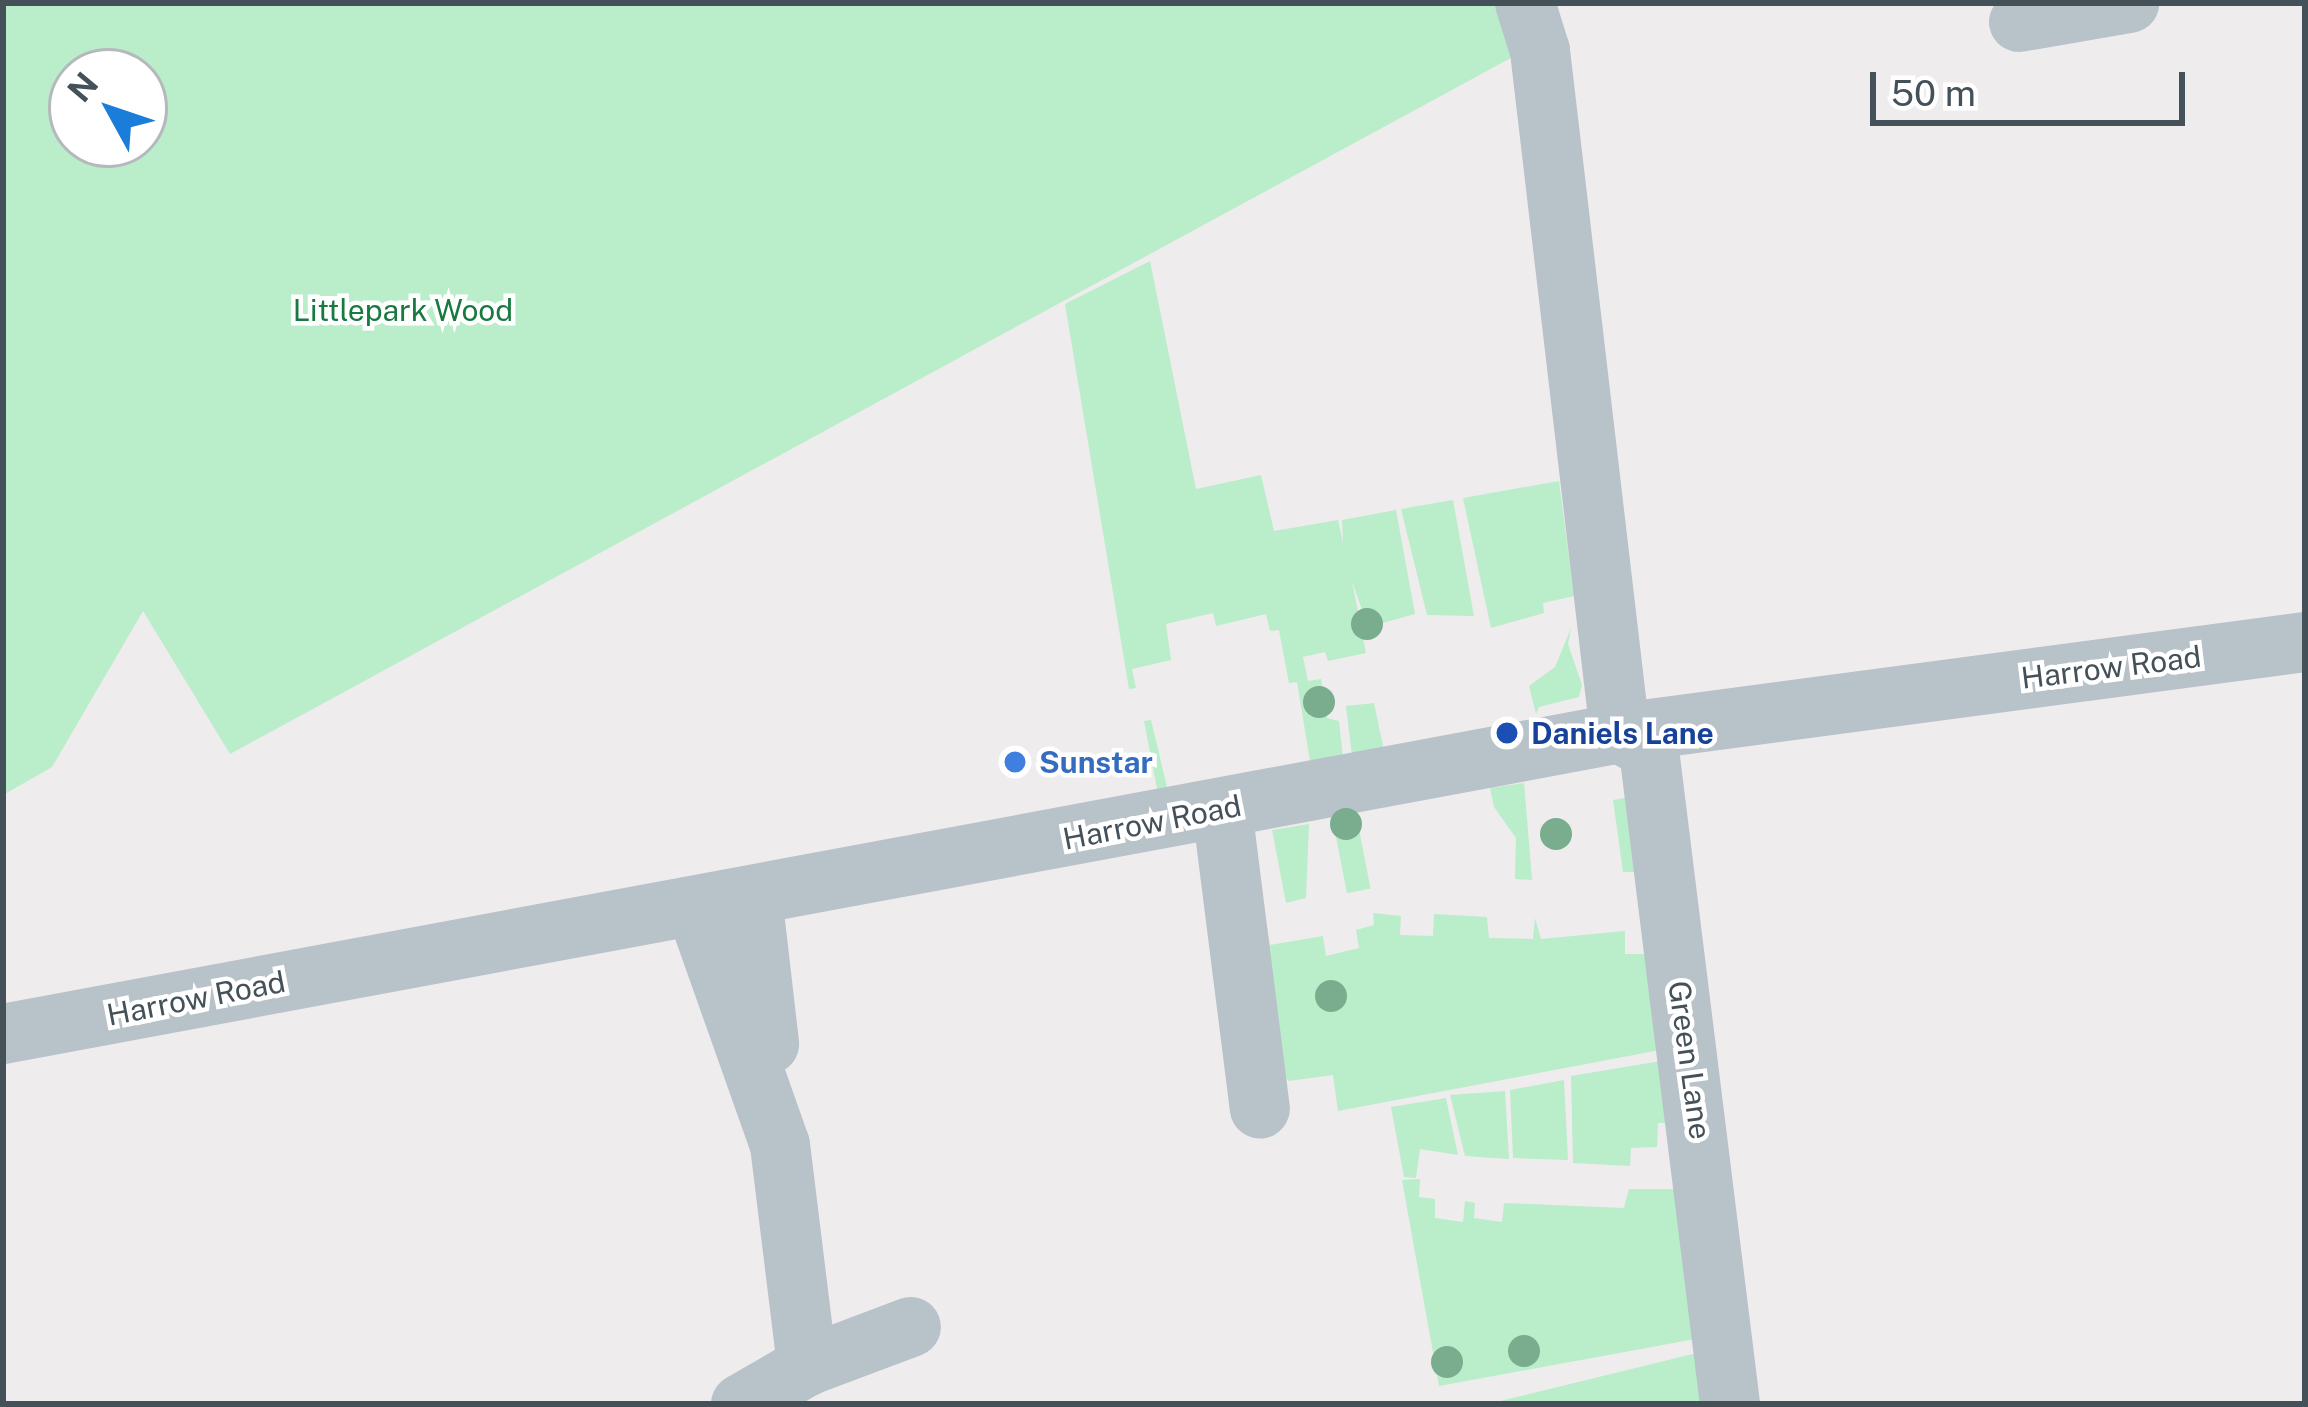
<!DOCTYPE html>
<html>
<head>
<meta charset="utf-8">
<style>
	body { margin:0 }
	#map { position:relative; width:2308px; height:1407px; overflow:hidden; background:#efeced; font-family:"Public Sans",sans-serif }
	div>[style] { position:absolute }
	.green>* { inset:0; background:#baedca; transform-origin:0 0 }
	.minor>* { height:60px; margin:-30px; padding:0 30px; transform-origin:30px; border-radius:30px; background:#b8c2c9 }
	.trees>* { width:32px; height:32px; margin:-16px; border-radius:50%; background:#79ad8e }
	.dots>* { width:33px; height:33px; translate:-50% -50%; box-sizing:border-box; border:6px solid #fff; border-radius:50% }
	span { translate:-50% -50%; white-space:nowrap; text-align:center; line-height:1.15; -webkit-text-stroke:9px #fff; paint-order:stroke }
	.park-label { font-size:30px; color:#187941 }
	.street-label { font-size:30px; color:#455159 }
	.transit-label { font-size:30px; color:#164399; font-weight:700 }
	.left { translate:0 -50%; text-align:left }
	.shop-label { font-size:30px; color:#366cbe; font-weight:700 }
	.frame { position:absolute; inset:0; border:6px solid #455159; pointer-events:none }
	.north { position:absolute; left:48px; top:48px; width:120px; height:120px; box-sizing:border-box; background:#fff; border:3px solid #b5b9bd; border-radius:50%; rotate:310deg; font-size:33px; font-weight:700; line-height:48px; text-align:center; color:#455159 }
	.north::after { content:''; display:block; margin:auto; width:42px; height:54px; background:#1b7dda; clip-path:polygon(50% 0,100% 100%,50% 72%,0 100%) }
	.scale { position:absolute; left:1870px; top:72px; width:315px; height:54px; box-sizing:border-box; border:6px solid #455159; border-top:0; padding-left:15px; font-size:36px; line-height:42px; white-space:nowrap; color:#455159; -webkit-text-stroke:9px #fff; paint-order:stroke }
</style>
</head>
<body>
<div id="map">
	<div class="green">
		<div style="clip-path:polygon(evenodd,3px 3px,1559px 3px,1531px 47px,230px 754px,143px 611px,52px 767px,3px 795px,3px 3px,72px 72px,144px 72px,144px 144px,72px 144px,72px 72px)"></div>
		<div style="clip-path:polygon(1150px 261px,1196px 489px,1261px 475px,1274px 531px,1338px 520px,1343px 543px,1342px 520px,1396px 510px,1415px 614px,1368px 627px,1352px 581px,1366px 653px,1328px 661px,1325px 652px,1303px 657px,1308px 681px,1321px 679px,1327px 718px,1339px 721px,1343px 757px,1310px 761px,1297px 682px,1289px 683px,1279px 630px,1270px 631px,1266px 614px,1216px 626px,1213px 613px,1166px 624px,1171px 660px,1132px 669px,1136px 688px,1129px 689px,1065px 304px)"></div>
		<div style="clip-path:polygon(1559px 481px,1574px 596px,1543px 603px,1544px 613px,1491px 628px,1463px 498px)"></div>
		<div style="clip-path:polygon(1453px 500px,1474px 616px,1427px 615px,1401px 509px)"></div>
		<div style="clip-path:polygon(1571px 628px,1568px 644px,1582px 685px,1579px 697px,1539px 707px,1536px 714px,1529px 686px,1555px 667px)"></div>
		<div style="clip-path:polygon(1374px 703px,1384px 751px,1352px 756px,1346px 706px)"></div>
		<div style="clip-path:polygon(1151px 720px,1167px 787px,1157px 789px,1144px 721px)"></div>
		<div style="clip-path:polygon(1524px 783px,1527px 818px,1532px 880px,1515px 879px,1516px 838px,1494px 807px,1490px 788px)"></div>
		<div style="clip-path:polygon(1630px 797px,1644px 872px,1623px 872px,1613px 800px)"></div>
		<div style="left:1356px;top:814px;width:76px;height:24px;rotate:79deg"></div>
		<div style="clip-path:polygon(1309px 824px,1306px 898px,1286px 903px,1272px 830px)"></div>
		<div style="clip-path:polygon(1264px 910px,1270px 945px,1323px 936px,1326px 956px,1359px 948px,1356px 930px,1374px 925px,1373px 913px,1401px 916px,1400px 935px,1433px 936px,1434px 914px,1487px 917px,1489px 938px,1533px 939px,1535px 918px,1541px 939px,1625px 931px,1625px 954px,1653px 954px,1671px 1048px,1338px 1111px,1333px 1075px,1289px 1081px,1271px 1064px)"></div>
		<div style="clip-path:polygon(1673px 1059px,1679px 1123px,1658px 1123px,1657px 1147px,1631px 1148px,1630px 1166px,1573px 1163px,1571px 1076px)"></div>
		<div style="clip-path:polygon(1564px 1080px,1568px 1160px,1513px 1158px,1510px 1090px)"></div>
		<div style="clip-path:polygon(1505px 1091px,1509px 1159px,1465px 1156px,1450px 1095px)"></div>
		<div style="clip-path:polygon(1446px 1098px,1458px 1155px,1420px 1149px,1416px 1178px,1404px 1177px,1391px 1107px)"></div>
		<div style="clip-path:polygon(1420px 1179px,1419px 1197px,1435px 1199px,1435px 1218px,1463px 1222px,1465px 1201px,1475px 1203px,1474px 1218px,1502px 1222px,1504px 1203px,1624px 1208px,1629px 1189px,1683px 1189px,1706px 1337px,1439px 1386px,1402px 1180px)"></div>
		<div style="clip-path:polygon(1701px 1352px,1708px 1404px,1488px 1404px)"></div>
	</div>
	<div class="minor">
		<div style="left:1525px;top:3px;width:50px;rotate:72.6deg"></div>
		<div style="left:1540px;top:51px;width:687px;rotate:83.31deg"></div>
		<div style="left:2019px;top:22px;width:112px;rotate:-9.8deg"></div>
		<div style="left:1620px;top:733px;width:34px;rotate:30deg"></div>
		<div style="left:1649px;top:750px;width:659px;rotate:82.94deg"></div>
		<div style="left:1222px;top:809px;width:302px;rotate:82.8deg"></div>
		<div style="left:752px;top:896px;width:149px;rotate:83.4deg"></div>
		<div style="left:696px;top:908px;width:251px;rotate:70.5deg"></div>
		<div style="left:780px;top:1145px;width:223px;rotate:83deg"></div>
		<div style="left:3px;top:1034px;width:1645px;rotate:-10.54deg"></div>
		<div style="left:1620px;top:733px;width:691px;rotate:-7.57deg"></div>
		<div style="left:741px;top:1404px;width:76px;rotate:-29.9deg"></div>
		<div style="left:807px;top:1366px;width:111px;rotate:-20.6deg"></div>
	</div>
	<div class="trees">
		<div style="left:1367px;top:624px"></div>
		<div style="left:1319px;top:702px"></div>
		<div style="left:1346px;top:824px"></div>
		<div style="left:1556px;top:834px"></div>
		<div style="left:1331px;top:996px"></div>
		<div style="left:1524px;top:1351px"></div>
		<div style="left:1447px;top:1362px"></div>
	</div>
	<div class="dots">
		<div style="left:1507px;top:733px;background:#1a4fb4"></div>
		<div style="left:1015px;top:762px;background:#3f7fe0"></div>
	</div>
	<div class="park-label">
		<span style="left:403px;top:310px">Littlepark Wood</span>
	</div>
	<div class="street-label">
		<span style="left:2111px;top:667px;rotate:-7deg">Harrow Road</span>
		<span style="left:1152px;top:822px;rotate:-11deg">Harrow Road</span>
		<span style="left:196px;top:998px;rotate:-11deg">Harrow Road</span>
		<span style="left:1690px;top:1060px;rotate:82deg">Green Lane</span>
	</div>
	<div class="transit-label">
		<span class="left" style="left:1531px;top:733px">Daniels Lane</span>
	</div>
	<div class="shop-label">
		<span class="left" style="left:1039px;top:762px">Sunstar</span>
	</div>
	<div class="frame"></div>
	<div class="north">N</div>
	<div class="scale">50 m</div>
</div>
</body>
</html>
